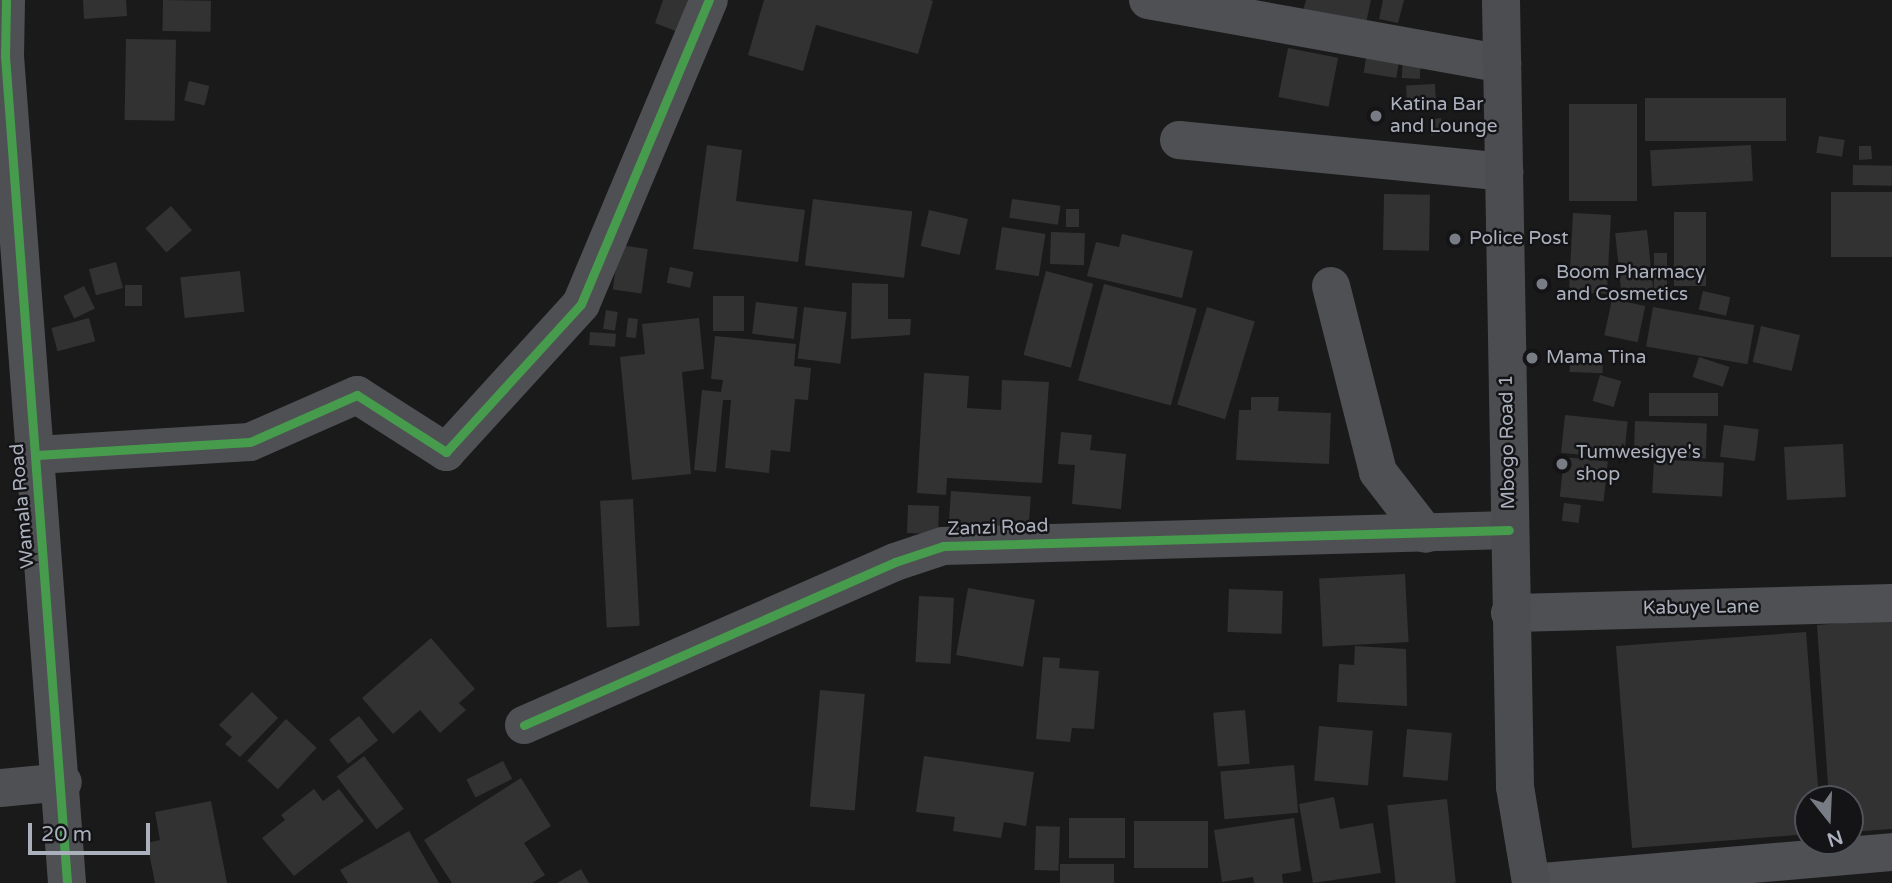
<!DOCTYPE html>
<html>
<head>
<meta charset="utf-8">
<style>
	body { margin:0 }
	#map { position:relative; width:1892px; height:883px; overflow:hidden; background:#1a1a1b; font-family:"Varela Round",sans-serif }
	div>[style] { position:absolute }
	.building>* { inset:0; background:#323233; transform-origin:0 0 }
	.minor>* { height:38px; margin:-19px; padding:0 19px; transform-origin:19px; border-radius:19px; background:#4f5054 }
	.major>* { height:38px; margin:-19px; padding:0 19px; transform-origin:19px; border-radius:19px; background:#4c4d50 }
	.cycleway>* { height:9px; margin:-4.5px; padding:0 4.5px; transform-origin:4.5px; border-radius:4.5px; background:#469c4c }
	.dots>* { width:19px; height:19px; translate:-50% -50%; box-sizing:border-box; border:4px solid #141417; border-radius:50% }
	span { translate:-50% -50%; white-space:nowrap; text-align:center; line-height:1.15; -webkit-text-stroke:5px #141417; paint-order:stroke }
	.poi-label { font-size:19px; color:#abb0bd }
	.left { translate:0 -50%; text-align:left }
	.street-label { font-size:19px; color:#abb0bd }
	.north { position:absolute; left:1794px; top:785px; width:70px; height:70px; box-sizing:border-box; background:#141417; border:2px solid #505259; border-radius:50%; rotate:162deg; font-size:19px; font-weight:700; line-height:28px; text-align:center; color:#abb0bd }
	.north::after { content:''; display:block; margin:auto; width:24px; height:32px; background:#787c84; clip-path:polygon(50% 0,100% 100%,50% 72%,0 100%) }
	.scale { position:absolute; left:28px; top:823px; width:122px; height:32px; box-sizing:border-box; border:4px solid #abb0bd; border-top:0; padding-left:9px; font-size:21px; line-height:24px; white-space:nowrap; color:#abb0bd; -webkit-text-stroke:5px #141417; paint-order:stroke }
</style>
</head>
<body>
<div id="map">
	<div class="building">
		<div style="clip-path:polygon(83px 0,126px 0,127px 16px,84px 19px)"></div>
		<div style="left:163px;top:0;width:48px;height:31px;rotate:1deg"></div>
		<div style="clip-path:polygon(663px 0,689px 0,678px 32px,655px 23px)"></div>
		<div style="clip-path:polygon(764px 0,930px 0,933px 1px,918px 54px,816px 25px,803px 71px,748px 55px)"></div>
		<div style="clip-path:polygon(1306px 0,1371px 0,1366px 23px,1303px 11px)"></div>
		<div style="clip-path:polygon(1383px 0,1404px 0,1398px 23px,1379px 19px)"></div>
		<div style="left:126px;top:39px;width:50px;height:81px;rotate:1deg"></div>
		<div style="left:1288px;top:48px;width:51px;height:50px;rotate:11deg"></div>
		<div style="left:1367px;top:52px;width:33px;height:21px;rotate:9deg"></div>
		<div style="left:1403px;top:55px;width:18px;height:23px;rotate:3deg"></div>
		<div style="left:189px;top:81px;width:21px;height:20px;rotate:14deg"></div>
		<div style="left:1435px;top:84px;width:22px;height:29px;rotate:87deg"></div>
		<div style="left:1786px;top:98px;width:43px;height:141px;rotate:90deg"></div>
		<div style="left:1637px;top:104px;width:97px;height:68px;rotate:90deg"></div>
		<div style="left:1441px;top:118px;width:16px;height:12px;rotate:83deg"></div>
		<div style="left:1406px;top:120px;width:15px;height:10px;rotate:16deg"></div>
		<div style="left:1819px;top:136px;width:26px;height:17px;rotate:9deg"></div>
		<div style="clip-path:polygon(707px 145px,742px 150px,736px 201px,805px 210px,798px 262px,693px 249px)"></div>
		<div style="left:1751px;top:145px;width:36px;height:101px;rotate:87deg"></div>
		<div style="clip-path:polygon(1859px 146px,1871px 146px,1872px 159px,1859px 160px)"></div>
		<div style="left:1853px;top:165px;width:39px;height:20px;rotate:1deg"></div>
		<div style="left:1892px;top:192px;width:65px;height:61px;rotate:90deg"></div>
		<div style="left:1384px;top:194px;width:46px;height:56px;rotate:1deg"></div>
		<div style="left:813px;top:199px;width:100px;height:67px;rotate:7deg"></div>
		<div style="left:1012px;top:199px;width:49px;height:19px;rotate:8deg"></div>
		<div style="left:171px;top:206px;width:32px;height:34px;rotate:49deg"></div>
		<div style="left:1066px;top:209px;width:13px;height:18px"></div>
		<div style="left:929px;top:210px;width:40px;height:37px;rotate:13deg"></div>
		<div style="left:1674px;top:212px;width:32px;height:74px"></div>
		<div style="left:1573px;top:213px;width:38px;height:79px;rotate:3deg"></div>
		<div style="left:1002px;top:227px;width:44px;height:43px;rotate:9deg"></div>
		<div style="left:1647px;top:230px;width:62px;height:32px;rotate:84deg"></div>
		<div style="left:1051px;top:232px;width:34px;height:32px;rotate:2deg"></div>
		<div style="clip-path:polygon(1122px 234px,1193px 251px,1182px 298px,1087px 276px,1096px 242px,1119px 247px)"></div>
		<div style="left:619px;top:245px;width:29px;height:45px;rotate:8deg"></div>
		<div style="left:1654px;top:253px;width:13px;height:41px"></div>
		<div style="left:116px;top:262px;width:27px;height:28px;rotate:75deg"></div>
		<div style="left:670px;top:267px;width:24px;height:16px;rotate:12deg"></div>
		<div style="left:240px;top:271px;width:41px;height:60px;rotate:84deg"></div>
		<div style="left:1046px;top:271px;width:49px;height:87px;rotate:15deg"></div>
		<div style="clip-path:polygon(852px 283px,888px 284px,888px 319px,911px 319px,910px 335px,851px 339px)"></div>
		<div style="left:1104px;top:284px;width:96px;height:100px;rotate:15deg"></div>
		<div style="left:142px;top:285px;width:21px;height:17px;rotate:90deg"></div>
		<div style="left:84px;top:286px;width:25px;height:23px;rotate:64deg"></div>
		<div style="left:1703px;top:291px;width:28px;height:19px;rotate:13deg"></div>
		<div style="left:713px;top:296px;width:31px;height:35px"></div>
		<div style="left:1612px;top:299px;width:34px;height:37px;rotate:12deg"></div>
		<div style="left:756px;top:302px;width:42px;height:32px;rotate:7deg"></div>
		<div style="left:804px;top:307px;width:43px;height:52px;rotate:7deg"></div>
		<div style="left:1207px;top:307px;width:50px;height:102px;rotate:17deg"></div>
		<div style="left:1653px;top:307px;width:103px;height:40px;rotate:10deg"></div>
		<div style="left:606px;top:310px;width:12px;height:19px;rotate:9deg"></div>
		<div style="left:89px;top:318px;width:24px;height:39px;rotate:75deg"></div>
		<div style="left:628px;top:318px;width:10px;height:19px;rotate:6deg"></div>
		<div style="clip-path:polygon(699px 318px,704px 369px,682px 372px,691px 474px,632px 480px,620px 357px,645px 354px,642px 324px)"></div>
		<div style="left:1761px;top:326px;width:40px;height:37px;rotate:13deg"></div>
		<div style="left:590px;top:332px;width:26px;height:13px;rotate:4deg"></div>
		<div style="clip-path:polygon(715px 336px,796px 344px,794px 366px,811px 368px,808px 400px,795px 399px,790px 452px,771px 450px,769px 473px,725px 468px,731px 400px,723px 400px,716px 472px,694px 470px,702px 390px,721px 392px,723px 380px,711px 379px)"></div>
		<div style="left:1699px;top:357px;width:32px;height:21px;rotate:18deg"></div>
		<div style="left:1570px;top:359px;width:33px;height:13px;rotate:2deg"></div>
		<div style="clip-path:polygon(924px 373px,969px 376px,967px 408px,1001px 410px,1002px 380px,1049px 382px,1042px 483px,947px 478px,946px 495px,917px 493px)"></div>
		<div style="left:1600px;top:375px;width:22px;height:27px;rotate:16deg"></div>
		<div style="left:1649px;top:393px;width:69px;height:23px"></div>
		<div style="clip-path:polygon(1251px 397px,1279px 397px,1278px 411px,1331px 413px,1329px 464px,1236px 460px,1239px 410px,1251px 410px)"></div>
		<div style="left:1565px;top:415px;width:63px;height:38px;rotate:6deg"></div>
		<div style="left:1635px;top:421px;width:72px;height:35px;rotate:2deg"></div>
		<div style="left:1724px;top:425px;width:35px;height:32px;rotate:7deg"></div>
		<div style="clip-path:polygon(1061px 432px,1092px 435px,1090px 450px,1126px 454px,1121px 509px,1072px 504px,1075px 465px,1058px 464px)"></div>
		<div style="left:1843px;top:444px;width:53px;height:59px;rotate:87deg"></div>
		<div style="left:1564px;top:457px;width:44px;height:40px;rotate:6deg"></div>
		<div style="left:1654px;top:459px;width:70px;height:34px;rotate:3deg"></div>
		<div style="left:951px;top:491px;width:80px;height:31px;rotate:4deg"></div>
		<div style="left:633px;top:499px;width:127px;height:33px;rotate:87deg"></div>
		<div style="left:1564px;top:503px;width:17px;height:18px;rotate:7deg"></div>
		<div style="left:908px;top:505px;width:31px;height:28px;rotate:2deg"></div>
		<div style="left:1405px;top:574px;width:68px;height:86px;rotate:87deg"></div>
		<div style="left:968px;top:588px;width:68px;height:68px;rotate:10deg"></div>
		<div style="left:1229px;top:589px;width:54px;height:43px;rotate:2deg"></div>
		<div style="left:919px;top:596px;width:35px;height:66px;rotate:3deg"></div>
		<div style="clip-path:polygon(1892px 619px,1892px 829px,1850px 832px,1850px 799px,1829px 799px,1817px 625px)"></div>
		<div style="clip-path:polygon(1806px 632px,1819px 799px,1808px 799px,1808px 834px,1632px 848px,1616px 646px)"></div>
		<div style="clip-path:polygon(431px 638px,475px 689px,459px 703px,466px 710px,440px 733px,420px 710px,393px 734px,362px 698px)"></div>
		<div style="clip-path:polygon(1355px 646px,1406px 649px,1407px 706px,1337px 702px,1339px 664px,1354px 665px)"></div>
		<div style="clip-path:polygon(1043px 657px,1060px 658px,1059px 668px,1099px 671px,1094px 729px,1072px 728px,1070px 742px,1036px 739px)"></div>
		<div style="left:820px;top:690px;width:45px;height:117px;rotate:5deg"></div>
		<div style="clip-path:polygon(252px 692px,278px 718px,240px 757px,225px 744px,232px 737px,219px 725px)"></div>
		<div style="left:1245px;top:710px;width:54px;height:32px;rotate:85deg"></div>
		<div style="left:359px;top:716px;width:31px;height:38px;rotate:52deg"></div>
		<div style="left:286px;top:719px;width:42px;height:57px;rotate:43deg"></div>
		<div style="left:1319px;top:726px;width:54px;height:55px;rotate:5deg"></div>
		<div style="left:1407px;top:729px;width:45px;height:48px;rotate:5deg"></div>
		<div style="left:364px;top:756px;width:66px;height:34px;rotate:53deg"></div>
		<div style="clip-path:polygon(924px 756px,1034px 772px,1026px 826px,1004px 822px,1001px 838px,953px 831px,955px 817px,916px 812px)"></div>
		<div style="left:503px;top:761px;width:20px;height:41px;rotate:63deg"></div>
		<div style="left:1294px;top:765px;width:48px;height:74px;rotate:85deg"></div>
		<div style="clip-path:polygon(521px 778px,551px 826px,524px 843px,545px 875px,532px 883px,452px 883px,424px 840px)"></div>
		<div style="clip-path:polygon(314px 789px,323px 801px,339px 789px,364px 821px,294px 876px,262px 838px,285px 820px,281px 815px)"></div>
		<div style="clip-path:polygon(1334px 797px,1340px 829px,1373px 823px,1381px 873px,1313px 883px,1299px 804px)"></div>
		<div style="left:1447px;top:799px;width:84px;height:60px;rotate:84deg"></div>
		<div style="clip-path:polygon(211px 801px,227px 883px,155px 883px,147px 843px,160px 840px,155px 812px)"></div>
		<div style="left:1125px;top:818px;width:40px;height:56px;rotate:90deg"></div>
		<div style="clip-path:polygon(1294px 818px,1301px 871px,1282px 874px,1283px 883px,1254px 883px,1253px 877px,1222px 882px,1214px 830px)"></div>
		<div style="left:1208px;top:821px;width:47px;height:74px;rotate:90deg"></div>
		<div style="left:1036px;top:826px;width:24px;height:44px;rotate:2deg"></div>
		<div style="clip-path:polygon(409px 831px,439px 883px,348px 883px,340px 870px)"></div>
		<div style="left:1060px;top:864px;width:54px;height:19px"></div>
		<div style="clip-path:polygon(581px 869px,589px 883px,557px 883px)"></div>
	</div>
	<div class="minor">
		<div style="left:6px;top:0;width:56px;rotate:91deg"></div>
		<div style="left:5px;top:56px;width:829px;rotate:85.71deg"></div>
		<div style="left:1148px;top:0;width:360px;rotate:10.2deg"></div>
		<div style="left:1179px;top:140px;width:327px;rotate:5.6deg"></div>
		<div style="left:1331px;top:286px;width:192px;rotate:75.8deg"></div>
		<div style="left:1378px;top:472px;width:78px;rotate:52.3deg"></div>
		<div style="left:37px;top:455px;width:213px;rotate:-3.5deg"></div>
		<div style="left:250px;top:442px;width:117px;rotate:-23.7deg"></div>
		<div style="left:357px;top:395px;width:106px;rotate:32.6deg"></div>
		<div style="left:446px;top:452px;width:200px;rotate:-47.6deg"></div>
		<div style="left:581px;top:304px;width:330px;rotate:-67.2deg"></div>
		<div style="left:1510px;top:613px;width:382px;rotate:-1.5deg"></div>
		<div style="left:524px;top:725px;width:405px;rotate:-23.7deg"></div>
		<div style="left:895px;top:562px;width:51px;rotate:-18.4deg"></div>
		<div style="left:943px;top:546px;width:566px;rotate:-1.62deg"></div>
		<div style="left:0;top:788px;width:63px;rotate:-5.4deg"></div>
		<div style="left:1531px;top:883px;width:362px;rotate:-4.9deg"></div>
	</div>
	<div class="major">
		<div style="left:1501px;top:0;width:787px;rotate:88.98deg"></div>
		<div style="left:1515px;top:787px;width:97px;rotate:80.5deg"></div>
	</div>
	<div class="cycleway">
		<div style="left:6px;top:0;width:56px;rotate:91deg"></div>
		<div style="left:5px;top:56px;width:829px;rotate:85.71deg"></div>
		<div style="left:37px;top:455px;width:213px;rotate:-3.5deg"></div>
		<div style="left:250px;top:442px;width:117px;rotate:-23.7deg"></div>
		<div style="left:357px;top:395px;width:106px;rotate:32.6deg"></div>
		<div style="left:446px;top:452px;width:200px;rotate:-47.6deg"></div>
		<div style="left:581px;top:304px;width:330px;rotate:-67.2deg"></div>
		<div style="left:524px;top:725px;width:405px;rotate:-23.7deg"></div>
		<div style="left:895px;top:562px;width:51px;rotate:-18.4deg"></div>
		<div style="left:943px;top:546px;width:566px;rotate:-1.62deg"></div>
	</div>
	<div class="dots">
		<div style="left:1376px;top:116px;background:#787c84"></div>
		<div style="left:1455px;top:239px;background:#787c84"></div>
		<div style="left:1542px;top:284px;background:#787c84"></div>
		<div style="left:1532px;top:358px;background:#787c84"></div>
		<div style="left:1562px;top:464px;background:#787c84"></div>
	</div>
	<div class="poi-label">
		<span class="left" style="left:1390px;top:116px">Katina Bar<br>and Lounge</span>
		<span class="left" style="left:1469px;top:239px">Police Post</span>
		<span class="left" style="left:1556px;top:284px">Boom Pharmacy<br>and Cosmetics</span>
		<span class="left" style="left:1546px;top:358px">Mama Tina</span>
		<span class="left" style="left:1576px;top:464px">Tumwesigye's<br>shop</span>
	</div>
	<div class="street-label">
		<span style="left:1508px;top:442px;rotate:-91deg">Mbogo Road 1</span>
		<span style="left:23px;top:506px;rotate:-95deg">Wamala Road</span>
		<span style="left:998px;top:528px;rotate:-2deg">Zanzi Road</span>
		<span style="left:1701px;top:608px;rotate:-1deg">Kabuye Lane</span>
	</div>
	<div class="north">N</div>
	<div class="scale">20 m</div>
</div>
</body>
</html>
